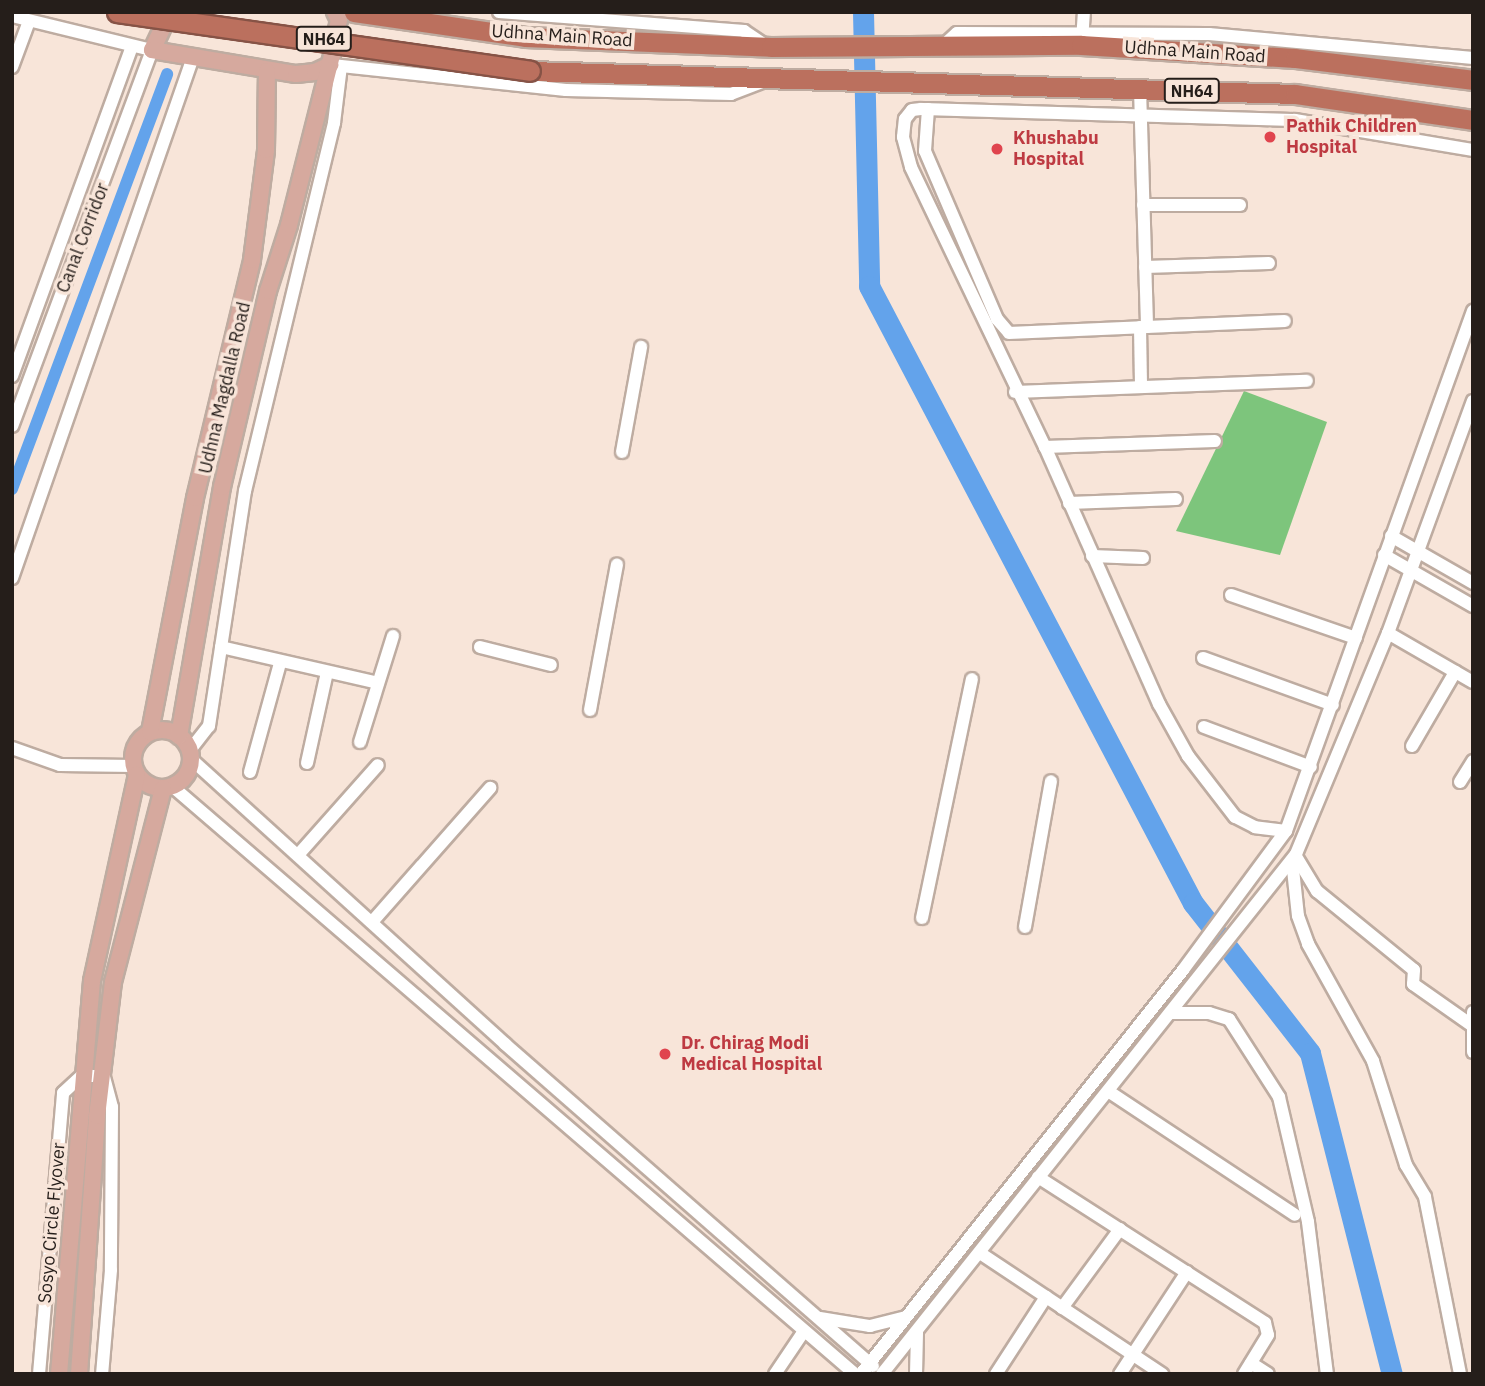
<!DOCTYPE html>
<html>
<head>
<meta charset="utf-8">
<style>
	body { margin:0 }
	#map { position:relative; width:1485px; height:1386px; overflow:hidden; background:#f8e5d9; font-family:"IBM Plex Sans",sans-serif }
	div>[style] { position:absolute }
	.forest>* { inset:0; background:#7dc57c }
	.canal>* { height:12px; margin:-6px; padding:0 6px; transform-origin:6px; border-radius:6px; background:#63a3eb }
	.river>* { height:21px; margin:-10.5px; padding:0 10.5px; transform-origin:10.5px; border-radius:10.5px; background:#63a3eb }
	.roads { filter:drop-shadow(2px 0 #beaca1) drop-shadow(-2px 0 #beaca1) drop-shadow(0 2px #beaca1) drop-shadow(0 -2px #beaca1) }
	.minor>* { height:12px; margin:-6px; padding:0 6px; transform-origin:6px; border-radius:6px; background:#fff }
	.major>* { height:16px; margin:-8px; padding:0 8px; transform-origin:8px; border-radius:8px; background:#d6a99e }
	.major>.ring { margin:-8px; padding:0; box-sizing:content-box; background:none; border:16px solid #d6a99e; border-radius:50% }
	.highway>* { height:19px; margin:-9.5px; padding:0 9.5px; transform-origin:9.5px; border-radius:9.5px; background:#bb705e }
	.bridges { filter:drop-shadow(2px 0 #865346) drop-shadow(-2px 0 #865346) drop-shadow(0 2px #865346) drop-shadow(0 -2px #865346) }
	.highway-bridge>* { height:19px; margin:-9.5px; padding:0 9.5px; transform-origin:9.5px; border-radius:9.5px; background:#bb705e }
	.dots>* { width:19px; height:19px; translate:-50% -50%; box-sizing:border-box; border:4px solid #f8e5d9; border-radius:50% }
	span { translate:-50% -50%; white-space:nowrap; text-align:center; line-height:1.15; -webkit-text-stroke:7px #f8e5d9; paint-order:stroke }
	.shield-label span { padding:2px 5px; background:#f8e5d9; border:2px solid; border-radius:5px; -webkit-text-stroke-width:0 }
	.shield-label { font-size:16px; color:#251e1a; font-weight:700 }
	.street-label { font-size:18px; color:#251e1a }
	.health-label { font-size:18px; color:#be3a42; font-weight:700 }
	.left { translate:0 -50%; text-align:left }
	.frame { position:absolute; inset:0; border:14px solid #251e1a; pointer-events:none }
</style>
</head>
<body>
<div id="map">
	<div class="forest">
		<div style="clip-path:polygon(1244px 391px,1327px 422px,1280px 555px,1176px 531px)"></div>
	</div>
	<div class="canal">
		<div style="left:12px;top:489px;width:443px;rotate:-69.5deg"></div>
	</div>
	<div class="river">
		<div style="left:863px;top:12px;width:274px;rotate:88.7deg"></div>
		<div style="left:869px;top:286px;width:697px;rotate:62.3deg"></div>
		<div style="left:1193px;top:903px;width:190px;rotate:52deg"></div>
		<div style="left:1310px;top:1053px;width:331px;rotate:75.7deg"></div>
	</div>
	<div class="roads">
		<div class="minor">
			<div style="left:499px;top:12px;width:246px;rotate:4.4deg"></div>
			<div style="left:744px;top:31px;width:27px;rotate:34deg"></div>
			<div style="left:12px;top:16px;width:144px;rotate:13.7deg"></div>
			<div style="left:152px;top:50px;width:401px;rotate:110.4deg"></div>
			<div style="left:1082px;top:40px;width:28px;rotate:-86deg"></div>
			<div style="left:945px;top:44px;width:16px;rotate:-43deg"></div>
			<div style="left:957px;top:33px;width:252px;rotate:0.2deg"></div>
			<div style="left:1209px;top:34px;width:265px;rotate:5.2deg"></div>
			<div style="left:332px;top:65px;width:235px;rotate:6.1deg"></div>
			<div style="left:566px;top:90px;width:165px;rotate:1.4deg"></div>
			<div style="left:731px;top:94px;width:33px;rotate:-21deg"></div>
			<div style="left:12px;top:67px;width:49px;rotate:-69.7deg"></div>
			<div style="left:1140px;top:89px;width:238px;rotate:88.3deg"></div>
			<div style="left:928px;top:109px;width:42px;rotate:94.1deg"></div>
			<div style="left:925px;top:151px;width:183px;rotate:66.8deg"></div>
			<div style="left:997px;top:319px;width:18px;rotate:49deg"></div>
			<div style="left:1009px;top:333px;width:276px;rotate:-2.5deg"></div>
			<div style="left:1143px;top:205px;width:97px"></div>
			<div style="left:1145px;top:267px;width:124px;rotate:-1.8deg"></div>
			<div style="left:1140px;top:327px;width:60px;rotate:89deg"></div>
			<div style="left:12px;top:376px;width:351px;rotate:-70deg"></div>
			<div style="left:1015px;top:392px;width:292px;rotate:-2.2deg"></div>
			<div style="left:1045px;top:447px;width:170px;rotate:-2deg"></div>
			<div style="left:622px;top:452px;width:107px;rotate:-79.7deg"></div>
			<div style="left:1069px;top:503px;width:107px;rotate:-2.1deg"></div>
			<div style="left:1391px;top:536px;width:95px;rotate:29.8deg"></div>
			<div style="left:1384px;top:555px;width:103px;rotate:29.8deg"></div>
			<div style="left:1092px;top:556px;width:51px;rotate:2.2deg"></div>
			<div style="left:12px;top:578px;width:548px;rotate:-70.84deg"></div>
			<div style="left:1231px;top:595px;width:132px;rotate:19deg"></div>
			<div style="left:1388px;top:633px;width:98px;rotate:30deg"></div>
			<div style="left:221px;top:647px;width:161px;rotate:12.9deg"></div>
			<div style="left:480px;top:647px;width:73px;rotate:14.2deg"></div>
			<div style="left:1203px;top:658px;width:138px;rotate:19.9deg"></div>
			<div style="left:590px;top:710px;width:148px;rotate:-79.5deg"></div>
			<div style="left:1204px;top:727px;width:114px;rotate:20.5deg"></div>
			<div style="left:360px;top:742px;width:111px;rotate:-72.7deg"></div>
			<div style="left:1412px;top:746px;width:86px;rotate:-59.8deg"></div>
			<div style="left:12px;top:748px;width:51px;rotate:19.5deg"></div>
			<div style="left:60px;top:765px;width:74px;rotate:0.8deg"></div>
			<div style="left:190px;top:750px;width:31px;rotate:-52deg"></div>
			<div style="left:209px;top:726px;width:238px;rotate:-81.3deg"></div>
			<div style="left:245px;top:491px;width:379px;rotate:-76.4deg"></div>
			<div style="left:334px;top:123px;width:57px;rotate:-83deg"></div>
			<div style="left:191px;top:759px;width:424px;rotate:42.2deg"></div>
			<div style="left:505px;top:1044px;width:489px;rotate:41.2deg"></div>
			<div style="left:307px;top:763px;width:93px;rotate:-77.6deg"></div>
			<div style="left:250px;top:772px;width:113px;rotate:-74.6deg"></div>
			<div style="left:1460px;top:782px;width:25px;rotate:-58deg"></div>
			<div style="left:172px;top:786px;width:901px;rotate:40.73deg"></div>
			<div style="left:1286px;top:831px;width:31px;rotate:-173deg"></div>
			<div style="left:1255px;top:827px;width:22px;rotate:-153deg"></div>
			<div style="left:1235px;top:817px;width:77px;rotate:-127.6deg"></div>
			<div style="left:1188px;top:756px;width:60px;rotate:-119.1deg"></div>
			<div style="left:1159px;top:704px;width:281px;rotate:-113.9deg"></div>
			<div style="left:1045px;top:447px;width:310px;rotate:-115.6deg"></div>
			<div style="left:911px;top:167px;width:31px;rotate:-105deg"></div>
			<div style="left:903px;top:137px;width:18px;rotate:-84deg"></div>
			<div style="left:905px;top:119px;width:11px;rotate:-52deg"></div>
			<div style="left:912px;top:110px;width:9px;rotate:-6deg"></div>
			<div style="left:921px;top:109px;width:374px;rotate:1.7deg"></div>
			<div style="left:1295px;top:120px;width:181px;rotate:9.6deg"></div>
			<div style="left:298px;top:855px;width:120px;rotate:-48.4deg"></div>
			<div style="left:1297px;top:858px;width:39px;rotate:59deg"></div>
			<div style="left:1317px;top:891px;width:125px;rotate:39.2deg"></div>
			<div style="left:1414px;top:970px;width:14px;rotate:94deg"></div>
			<div style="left:1413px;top:984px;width:70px;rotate:35.1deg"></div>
			<div style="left:1292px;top:860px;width:56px;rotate:83.9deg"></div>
			<div style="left:1298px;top:916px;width:30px;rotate:70deg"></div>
			<div style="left:1308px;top:944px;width:134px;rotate:60.9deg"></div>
			<div style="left:1373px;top:1061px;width:109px;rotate:72.4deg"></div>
			<div style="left:1406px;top:1165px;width:37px;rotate:59deg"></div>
			<div style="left:1425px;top:1197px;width:180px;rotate:78.8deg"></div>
			<div style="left:922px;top:918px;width:244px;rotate:-78.2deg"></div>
			<div style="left:372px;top:922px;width:179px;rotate:-48.6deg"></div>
			<div style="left:1025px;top:927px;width:148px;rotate:-79.9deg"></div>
			<div style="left:1473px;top:1012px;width:40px;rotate:90deg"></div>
			<div style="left:1170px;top:1013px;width:39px"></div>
			<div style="left:1209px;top:1013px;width:21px;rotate:17deg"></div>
			<div style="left:1229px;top:1019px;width:93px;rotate:57.3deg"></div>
			<div style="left:1279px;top:1097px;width:128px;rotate:76.9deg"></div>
			<div style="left:1308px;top:1222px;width:153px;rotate:82.9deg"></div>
			<div style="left:1108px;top:1091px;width:224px;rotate:33.5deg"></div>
			<div style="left:1038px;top:1177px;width:270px;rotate:32.7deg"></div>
			<div style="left:1265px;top:1323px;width:12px;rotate:76deg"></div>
			<div style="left:1268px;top:1335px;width:46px;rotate:121.6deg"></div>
			<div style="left:980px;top:1253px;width:219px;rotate:33.6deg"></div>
			<div style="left:1062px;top:1308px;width:98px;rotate:-53.7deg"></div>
			<div style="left:820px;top:1318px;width:51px;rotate:9.1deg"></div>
			<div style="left:870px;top:1326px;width:36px;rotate:-14deg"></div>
			<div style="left:1251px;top:1363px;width:20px;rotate:33deg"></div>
			<div style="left:39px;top:1374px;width:282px;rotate:-85.1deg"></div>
			<div style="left:63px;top:1093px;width:26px;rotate:-43deg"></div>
			<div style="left:82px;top:1075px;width:22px;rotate:5deg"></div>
			<div style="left:104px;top:1077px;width:31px;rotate:75deg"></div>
			<div style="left:112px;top:1107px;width:163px;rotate:90.4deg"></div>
			<div style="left:111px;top:1270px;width:104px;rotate:94.9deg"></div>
			<div style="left:775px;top:1374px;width:52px;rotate:-56deg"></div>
			<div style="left:861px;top:1374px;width:517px;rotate:-51.44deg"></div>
			<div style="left:1183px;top:970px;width:173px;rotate:-53.5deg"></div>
			<div style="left:1286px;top:831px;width:553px;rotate:-70.22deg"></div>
			<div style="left:882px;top:1374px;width:665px;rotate:-51.47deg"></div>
			<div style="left:1296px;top:854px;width:239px;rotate:-67.4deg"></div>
			<div style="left:1388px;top:633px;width:247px;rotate:-69.9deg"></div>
			<div style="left:916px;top:1374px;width:42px;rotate:-88.6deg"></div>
			<div style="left:996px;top:1374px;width:92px;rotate:-57deg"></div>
			<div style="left:1120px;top:1374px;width:122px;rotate:-56.7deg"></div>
		</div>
		<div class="major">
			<div style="left:170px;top:12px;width:42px;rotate:115.3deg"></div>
			<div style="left:152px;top:50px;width:146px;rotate:9.5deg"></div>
			<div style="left:296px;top:74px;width:19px;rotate:-6deg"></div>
			<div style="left:315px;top:72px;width:17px;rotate:-25deg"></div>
			<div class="ring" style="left:133px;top:730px;width:42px;height:42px"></div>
			<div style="left:150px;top:732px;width:238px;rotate:-79.1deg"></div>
			<div style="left:195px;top:498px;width:245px;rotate:-76.5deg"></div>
			<div style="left:252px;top:260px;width:111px;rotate:-82.7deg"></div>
			<div style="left:266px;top:150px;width:79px;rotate:-89.3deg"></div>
			<div style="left:179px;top:736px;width:253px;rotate:-80.2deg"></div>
			<div style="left:222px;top:487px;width:201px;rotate:-76.8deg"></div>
			<div style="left:268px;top:291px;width:69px;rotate:-72.3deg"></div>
			<div style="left:289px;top:225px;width:175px;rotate:-75.8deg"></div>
			<div style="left:332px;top:55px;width:36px;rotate:-79deg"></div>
			<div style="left:339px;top:20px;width:9px;rotate:-117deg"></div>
			<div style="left:59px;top:1374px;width:394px;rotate:-85.2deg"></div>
			<div style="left:92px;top:981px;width:211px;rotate:-77.7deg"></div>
			<div style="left:79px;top:1374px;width:259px;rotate:-86deg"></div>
			<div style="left:97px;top:1116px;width:135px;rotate:-83.2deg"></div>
			<div style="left:113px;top:982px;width:200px;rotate:-75.5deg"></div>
		</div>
		<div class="highway">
			<div style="left:354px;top:12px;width:173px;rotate:8.3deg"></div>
			<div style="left:525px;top:37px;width:246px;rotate:2.3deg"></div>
			<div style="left:771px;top:47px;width:310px;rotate:-0.4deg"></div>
			<div style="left:1081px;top:45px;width:214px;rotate:3.5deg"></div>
			<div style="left:1295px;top:58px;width:179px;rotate:7deg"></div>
			<div style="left:530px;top:71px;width:765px;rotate:1.72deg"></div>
			<div style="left:1295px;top:94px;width:180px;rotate:8.3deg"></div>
		</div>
	</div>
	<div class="bridges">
		<div class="highway-bridge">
			<div style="left:117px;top:12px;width:417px;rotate:8.1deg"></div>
		</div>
	</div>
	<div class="dots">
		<div style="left:1270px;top:137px;background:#e0444e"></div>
		<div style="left:997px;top:149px;background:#e0444e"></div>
		<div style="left:665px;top:1054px;background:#e0444e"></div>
	</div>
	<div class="shield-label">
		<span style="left:324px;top:39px">NH64</span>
		<span style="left:1192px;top:91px">NH64</span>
	</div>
	<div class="street-label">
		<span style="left:562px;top:36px;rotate:4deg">Udhna Main Road</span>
		<span style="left:1195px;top:52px;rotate:4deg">Udhna Main Road</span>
		<span style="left:83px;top:238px;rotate:-69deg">Canal Corridor</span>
		<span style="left:225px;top:388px;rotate:-77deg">Udhna Magdalla Road</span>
		<span style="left:52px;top:1223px;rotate:-85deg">Sosyo Circle Flyover</span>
	</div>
	<div class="health-label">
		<span class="left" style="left:1286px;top:137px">Pathik Children<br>Hospital</span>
		<span class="left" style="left:1013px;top:149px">Khushabu<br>Hospital</span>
		<span class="left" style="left:681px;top:1054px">Dr. Chirag Modi<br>Medical Hospital</span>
	</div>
	<div class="frame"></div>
</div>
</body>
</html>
